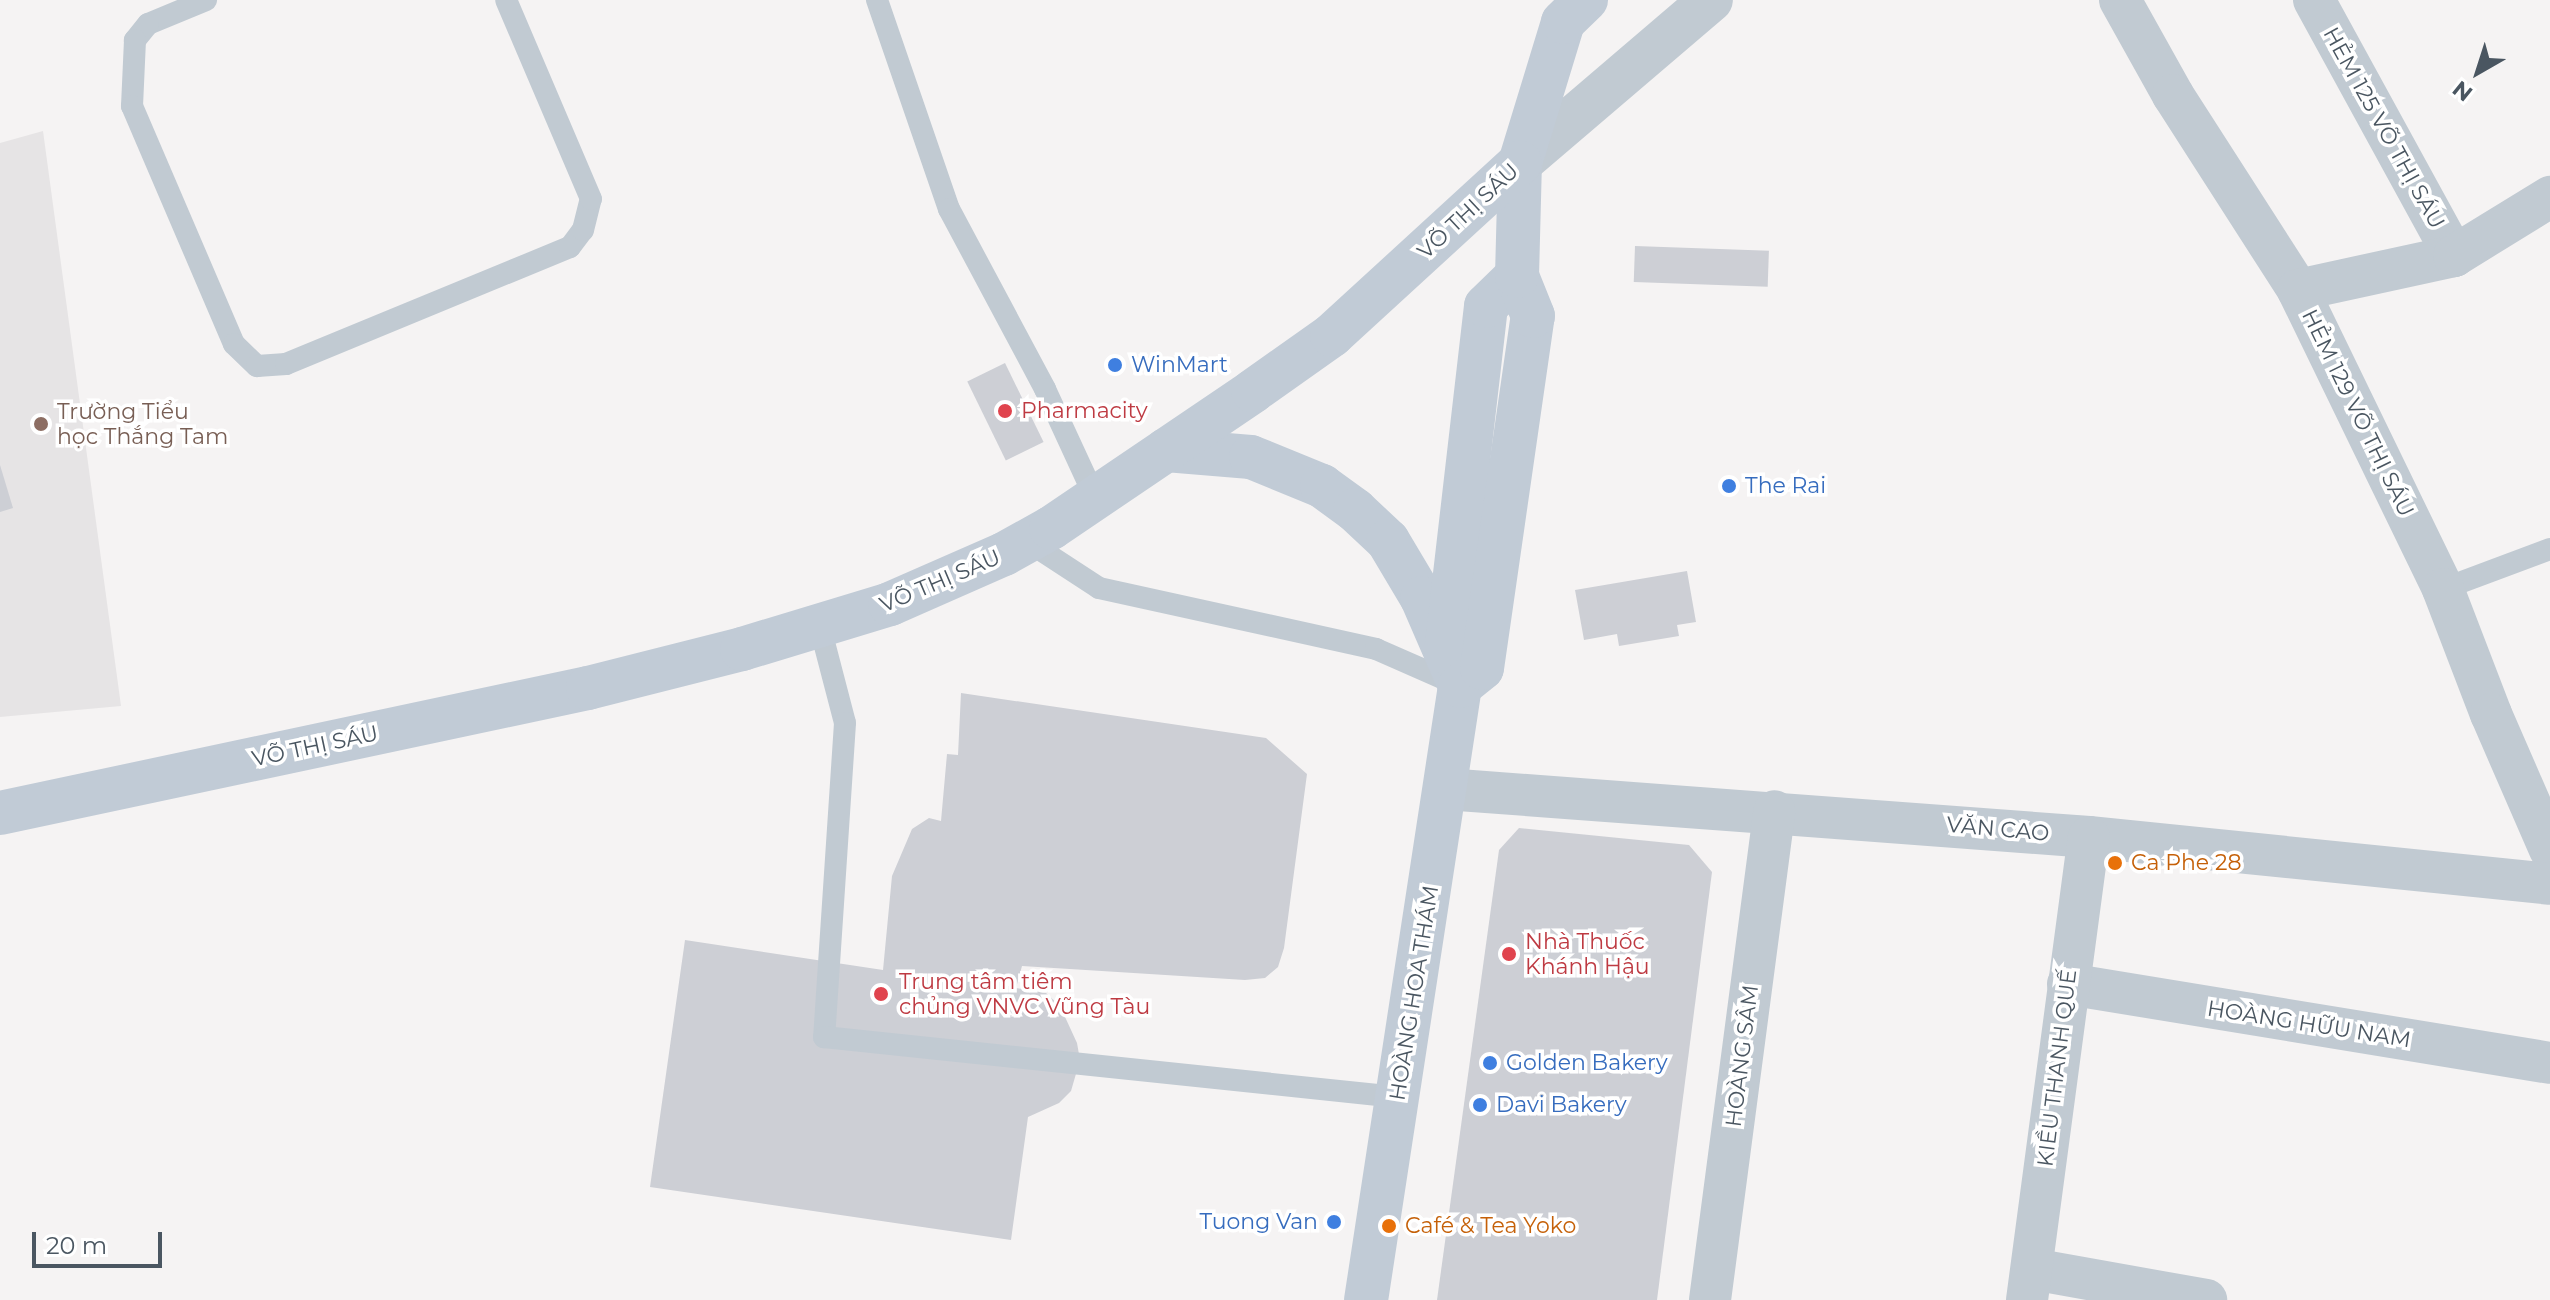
<!DOCTYPE html>
<html>
<head>
<meta charset="utf-8">
<style>
	body { margin:0 }
	#map { position:relative; width:2550px; height:1300px; overflow:hidden; background:#f5f3f3; font-family:Montserrat,sans-serif }
	div>[style] { position:absolute }
	.education>* { inset:0; background:#e6e4e5 }
	.building>* { inset:0; background:#cdcfd5; transform-origin:0 0 }
	.service>* { height:22px; margin:-11px; padding:0 11px; transform-origin:11px; border-radius:11px; background:#c1cad2 }
	.minor>* { height:42px; margin:-21px; padding:0 21px; transform-origin:21px; border-radius:21px; background:#c1cad2 }
	.tertiary>* { height:44px; margin:-22px; padding:0 22px; transform-origin:22px; border-radius:22px; background:#c1cad2 }
	.secondary>* { height:44px; margin:-22px; padding:0 22px; transform-origin:22px; border-radius:22px; background:#c1cbd6 }
	.dots>* { width:22px; height:22px; translate:-50% -50%; box-sizing:border-box; border:4px solid #fff; border-radius:50% }
	span { translate:-50% -50%; white-space:nowrap; text-align:center; line-height:1.15; -webkit-text-stroke:7px #fff; paint-order:stroke }
	.street-label { font-size:22px; color:#4a5661 }
	.shop-label { font-size:22px; color:#366cbe }
	.left { translate:0 -50%; text-align:left }
	.right { translate:-100% -50%; text-align:right }
	.education-label { font-size:22px; color:#785e54 }
	.health-label { font-size:22px; color:#be3a42 }
	.food-label { font-size:22px; color:#c56008 }
	.north { position:absolute; left:2438px; top:32px; width:80px; height:80px; -webkit-text-stroke:6px #fff; paint-order:stroke; rotate:219deg; font-size:22px; font-weight:700; line-height:32px; text-align:center; color:#4a5661 }
	.north::after { content:''; display:block; margin:auto; width:28px; height:36px; background:#4a5661; clip-path:polygon(50% 0,100% 100%,50% 72%,0 100%) }
	.scale { position:absolute; left:32px; top:1232px; width:130px; height:36px; box-sizing:border-box; border:4px solid #4a5661; border-top:0; padding-left:10px; font-size:24px; line-height:28px; white-space:nowrap; color:#4a5661; -webkit-text-stroke:6px #fff; paint-order:stroke }
</style>
</head>
<body>
<div id="map">
	<div class="education">
		<div style="clip-path:polygon(43px 131px,121px 706px,0 717px,0 143px)"></div>
	</div>
	<div class="building">
		<div style="left:1635px;top:246px;width:134px;height:36px;rotate:2deg"></div>
		<div style="left:1005px;top:363px;width:88px;height:42px;rotate:64deg"></div>
		<div style="clip-path:polygon(0 465px,13px 508px,0 512px)"></div>
		<div style="clip-path:polygon(1687px 571px,1696px 622px,1677px 625px,1679px 636px,1619px 646px,1617px 634px,1584px 640px,1575px 590px)"></div>
		<div style="clip-path:polygon(961px 693px,1266px 738px,1307px 774px,1284px 948px,1278px 967px,1265px 978px,1245px 980px,1022px 966px,1016px 988px,1046px 993px,1060px 1006px,1077px 1043px,1080px 1060px,1071px 1091px,1059px 1103px,1028px 1117px,1011px 1240px,650px 1187px,685px 940px,883px 970px,892px 876px,912px 829px,929px 818px,941px 821px,947px 754px,958px 755px)"></div>
		<div style="clip-path:polygon(1519px 828px,1689px 845px,1712px 872px,1657px 1300px,1437px 1300px,1499px 850px)"></div>
	</div>
	<div class="service">
		<div style="left:206px;top:0;width:63px;rotate:157.5deg"></div>
		<div style="left:148px;top:24px;width:21px;rotate:129deg"></div>
		<div style="left:135px;top:40px;width:66px;rotate:92.6deg"></div>
		<div style="left:132px;top:106px;width:259px;rotate:66.8deg"></div>
		<div style="left:234px;top:344px;width:32px;rotate:44deg"></div>
		<div style="left:257px;top:366px;width:29px;rotate:-4deg"></div>
		<div style="left:286px;top:364px;width:307px;rotate:-22.4deg"></div>
		<div style="left:570px;top:247px;width:21px;rotate:-53deg"></div>
		<div style="left:583px;top:230px;width:32px;rotate:-76deg"></div>
		<div style="left:591px;top:199px;width:216px;rotate:-113.1deg"></div>
		<div style="left:877px;top:0;width:221px;rotate:71deg"></div>
		<div style="left:949px;top:209px;width:204px;rotate:61.9deg"></div>
		<div style="left:1045px;top:389px;width:119px;rotate:65.2deg"></div>
		<div style="left:1027px;top:541px;width:86px;rotate:33.1deg"></div>
		<div style="left:1099px;top:588px;width:284px;rotate:12.4deg"></div>
		<div style="left:1376px;top:649px;width:90px;rotate:23.7deg"></div>
		<div style="left:2443px;top:589px;width:114px;rotate:-20.5deg"></div>
		<div style="left:820px;top:627px;width:99px;rotate:75.4deg"></div>
		<div style="left:845px;top:723px;width:315px;rotate:93.8deg"></div>
		<div style="left:824px;top:1037px;width:576px;rotate:5.98deg"></div>
	</div>
	<div class="minor">
		<div style="left:2120px;top:0;width:109px;rotate:60.8deg"></div>
		<div style="left:2173px;top:95px;width:232px;rotate:57.3deg"></div>
		<div style="left:2298px;top:290px;width:332px;rotate:64.1deg"></div>
		<div style="left:2443px;top:589px;width:134px;rotate:69deg"></div>
		<div style="left:2491px;top:714px;width:148px;rotate:66.5deg"></div>
		<div style="left:2314px;top:0;width:292px;rotate:61.3deg"></div>
		<div style="left:2298px;top:290px;width:160px;rotate:-12.3deg"></div>
		<div style="left:2454px;top:256px;width:113px;rotate:-31.6deg"></div>
		<div style="left:1445px;top:789px;width:646px;rotate:4.26deg"></div>
		<div style="left:2089px;top:837px;width:463px;rotate:5.8deg"></div>
		<div style="left:2068px;top:984px;width:488px;rotate:9.3deg"></div>
		<div style="left:2032px;top:1269px;width:177px;rotate:10.1deg"></div>
		<div style="left:1710px;top:1300px;width:493px;rotate:-82.5deg"></div>
		<div style="left:2027px;top:1300px;width:467px;rotate:-82.4deg"></div>
	</div>
	<div class="tertiary">
		<div style="left:1520px;top:163px;width:251px;rotate:-40.5deg"></div>
	</div>
	<div class="secondary">
		<div style="left:1166px;top:450px;width:85px;rotate:4.7deg"></div>
		<div style="left:1251px;top:457px;width:77px;rotate:22.2deg"></div>
		<div style="left:1322px;top:486px;width:41px;rotate:36deg"></div>
		<div style="left:1355px;top:510px;width:45px;rotate:43.2deg"></div>
		<div style="left:1388px;top:541px;width:66px;rotate:59.2deg"></div>
		<div style="left:1422px;top:598px;width:96px;rotate:66.6deg"></div>
		<div style="left:1460px;top:686px;width:621px;rotate:98.7deg"></div>
		<div style="left:1446px;top:652px;width:348px;rotate:-83.4deg"></div>
		<div style="left:1486px;top:306px;width:43px;rotate:-44.1deg"></div>
		<div style="left:1460px;top:686px;width:28px;rotate:-39deg"></div>
		<div style="left:1482px;top:668px;width:356px;rotate:-81.8deg"></div>
		<div style="left:1533px;top:316px;width:43px;rotate:-111.8deg"></div>
		<div style="left:1517px;top:276px;width:113px;rotate:-88.5deg"></div>
		<div style="left:1520px;top:163px;width:147px;rotate:-73deg"></div>
		<div style="left:1563px;top:22px;width:32px;rotate:-44deg"></div>
		<div style="left:0;top:813px;width:601px;rotate:-12deg"></div>
		<div style="left:588px;top:688px;width:159px;rotate:-14.2deg"></div>
		<div style="left:742px;top:649px;width:155px;rotate:-16.9deg"></div>
		<div style="left:890px;top:604px;width:124px;rotate:-23.7deg"></div>
		<div style="left:1004px;top:554px;width:54px;rotate:-29deg"></div>
		<div style="left:1051px;top:528px;width:244px;rotate:-34.1deg"></div>
		<div style="left:1253px;top:391px;width:97px;rotate:-35.3deg"></div>
		<div style="left:1332px;top:335px;width:255px;rotate:-42.5deg"></div>
	</div>
	<div class="dots">
		<div style="left:1115px;top:365px;background:#3f7fe0"></div>
		<div style="left:1005px;top:411px;background:#e0444e"></div>
		<div style="left:41px;top:424px;background:#8d6e63"></div>
		<div style="left:1729px;top:486px;background:#3f7fe0"></div>
		<div style="left:2115px;top:863px;background:#e8710a"></div>
		<div style="left:1509px;top:954px;background:#e0444e"></div>
		<div style="left:881px;top:994px;background:#e0444e"></div>
		<div style="left:1490px;top:1063px;background:#3f7fe0"></div>
		<div style="left:1480px;top:1105px;background:#3f7fe0"></div>
		<div style="left:1334px;top:1222px;background:#3f7fe0"></div>
		<div style="left:1389px;top:1226px;background:#e8710a"></div>
	</div>
	<div class="street-label">
		<span style="left:2384px;top:128px;rotate:61deg">HẺM 125 VÕ THỊ SÁU</span>
		<span style="left:1468px;top:211px;rotate:-43deg">VÕ THỊ SÁU</span>
		<span style="left:2358px;top:413px;rotate:64deg">HẺM 129 VÕ THỊ SÁU</span>
		<span style="left:940px;top:581px;rotate:-23deg">VÕ THỊ SÁU</span>
		<span style="left:315px;top:746px;rotate:-12deg">VÕ THỊ SÁU</span>
		<span style="left:1998px;top:829px;rotate:5deg">VĂN CAO</span>
		<span style="left:1414px;top:993px;rotate:-81deg">HOÀNG HOA THÁM</span>
		<span style="left:2309px;top:1024px;rotate:9deg">HOÀNG HỮU NAM</span>
		<span style="left:1742px;top:1056px;rotate:-83deg">HOÀNG SÂM</span>
		<span style="left:2057px;top:1068px;rotate:-83deg">KIỀU THANH QUẾ</span>
	</div>
	<div class="shop-label">
		<span class="left" style="left:1131px;top:365px">WinMart</span>
		<span class="left" style="left:1745px;top:486px">The Rai</span>
		<span class="left" style="left:1506px;top:1063px">Golden Bakery</span>
		<span class="left" style="left:1496px;top:1105px">Davi Bakery</span>
		<span class="right" style="left:1318px;top:1222px">Tuong Van</span>
	</div>
	<div class="education-label">
		<span class="left" style="left:57px;top:424px">Trường Tiểu<br>học Thắng Tam</span>
	</div>
	<div class="health-label">
		<span class="left" style="left:1021px;top:411px">Pharmacity</span>
		<span class="left" style="left:1525px;top:954px">Nhà Thuốc<br>Khánh Hậu</span>
		<span class="left" style="left:899px;top:994px">Trung tâm tiêm<br>chủng VNVC Vũng Tàu</span>
	</div>
	<div class="food-label">
		<span class="left" style="left:2131px;top:863px">Ca Phe 28</span>
		<span class="left" style="left:1405px;top:1226px">Café &amp; Tea Yoko</span>
	</div>
	<div class="north">N</div>
	<div class="scale">20 m</div>
</div>
</body>
</html>
